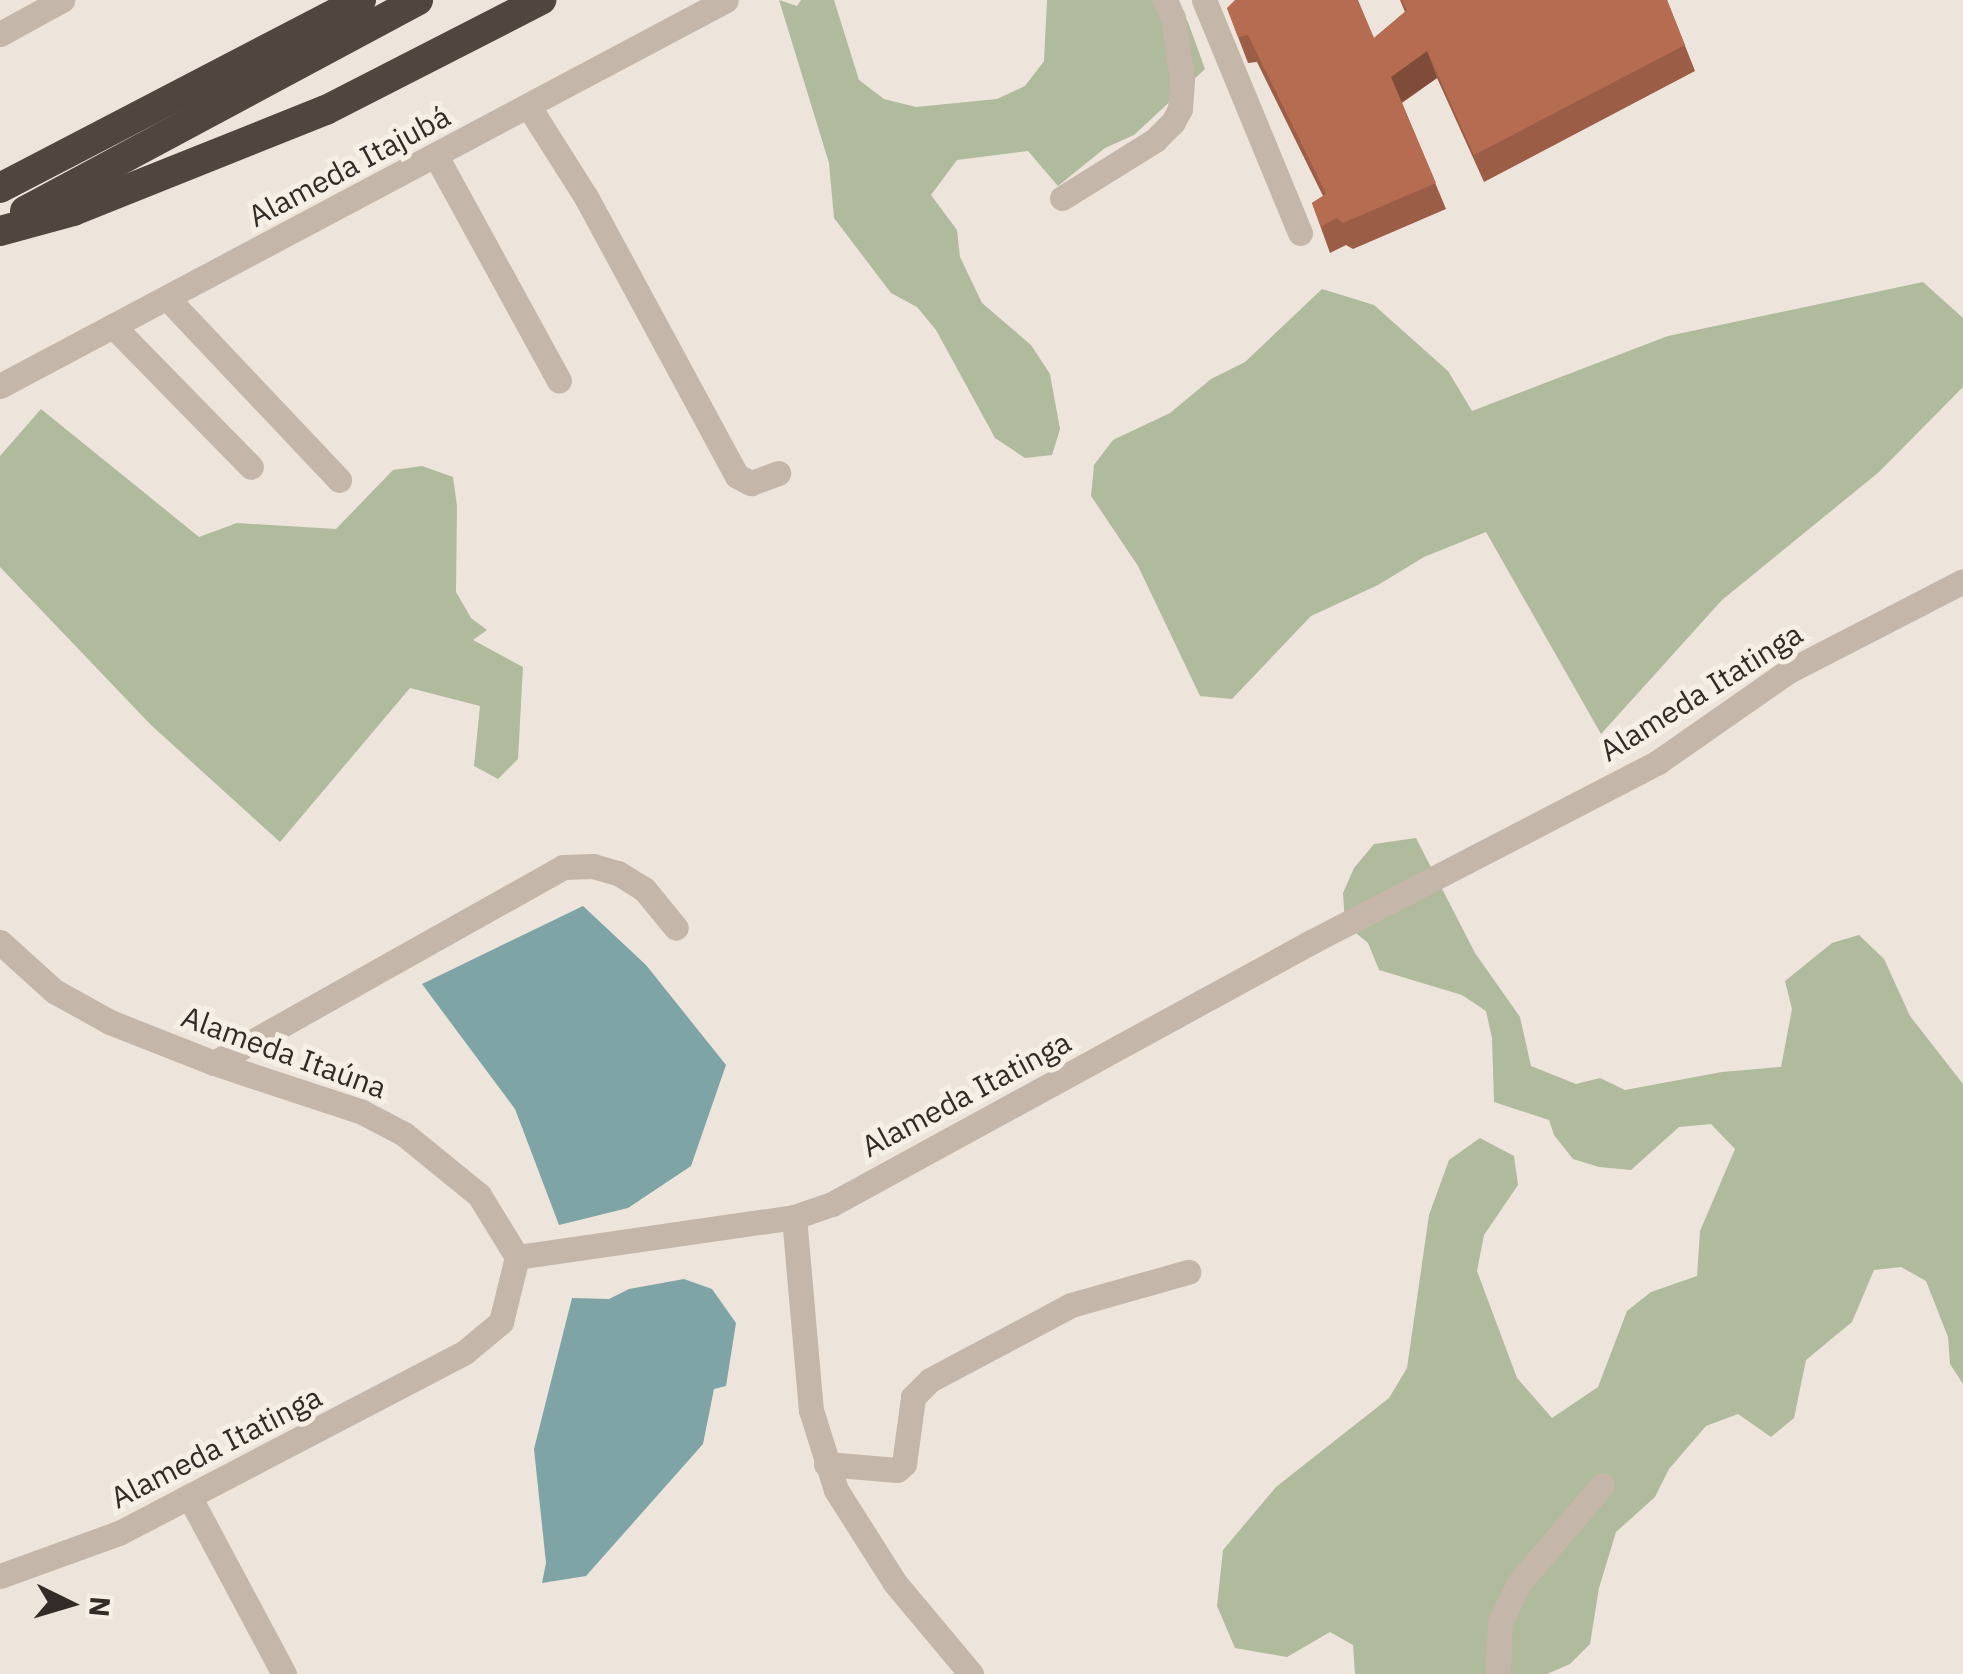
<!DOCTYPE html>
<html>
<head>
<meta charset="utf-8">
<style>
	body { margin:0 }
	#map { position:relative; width:1963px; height:1674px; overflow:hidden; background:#ede5db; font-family:"IBM Plex Sans",sans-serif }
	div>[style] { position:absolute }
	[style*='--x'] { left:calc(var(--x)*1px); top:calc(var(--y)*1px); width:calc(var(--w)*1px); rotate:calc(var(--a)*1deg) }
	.green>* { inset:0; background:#b0ba9d }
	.water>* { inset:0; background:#7ea4a6 }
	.minor>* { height:25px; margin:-12.5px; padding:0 12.5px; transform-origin:12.5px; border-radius:12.5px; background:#c4b6a8 }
	.highway>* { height:30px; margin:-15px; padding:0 15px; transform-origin:15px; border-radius:15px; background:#51463f }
	.wall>* { inset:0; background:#9c5d46 }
	.shaded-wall>* { inset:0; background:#7f4c39 }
	.building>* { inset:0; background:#b56c51 }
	span { translate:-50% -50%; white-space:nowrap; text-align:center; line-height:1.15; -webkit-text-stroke:10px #f6efe6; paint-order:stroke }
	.street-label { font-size:30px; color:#322b27 }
	.north { position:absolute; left:20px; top:1554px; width:100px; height:100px; -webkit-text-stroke:8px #f6efe6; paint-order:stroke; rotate:95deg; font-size:28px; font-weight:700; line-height:40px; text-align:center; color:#322b27 }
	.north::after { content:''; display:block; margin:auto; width:35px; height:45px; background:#322b27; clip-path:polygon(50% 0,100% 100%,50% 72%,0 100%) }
</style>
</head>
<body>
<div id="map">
	<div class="green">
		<i style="clip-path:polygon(779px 0,797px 6px,801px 0,834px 0,859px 80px,884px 99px,916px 107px,997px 99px,1025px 86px,1044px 61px,1047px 0,1174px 0,1188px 22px,1205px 69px,1134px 135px,1105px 148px,1058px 186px,1028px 151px,957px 160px,931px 195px,957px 230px,960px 257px,982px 303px,1031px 345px,1050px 374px,1060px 429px,1052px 455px,1025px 458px,995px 438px,936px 330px,917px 307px,891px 293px,834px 218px,829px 163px)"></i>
		<i style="clip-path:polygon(1923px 282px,1963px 318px,1963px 387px,1879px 472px,1722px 600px,1601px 734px,1486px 532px,1424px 557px,1378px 585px,1311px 616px,1232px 699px,1200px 696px,1138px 566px,1091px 496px,1094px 465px,1113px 440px,1170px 413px,1211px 379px,1245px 362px,1322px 289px,1374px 305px,1448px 371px,1472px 411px,1668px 336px)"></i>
		<i style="clip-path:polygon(41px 409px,199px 537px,237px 523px,336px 529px,393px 470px,422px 466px,453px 477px,457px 506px,456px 592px,471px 618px,487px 630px,473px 640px,523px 667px,518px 759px,498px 779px,474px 766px,480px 706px,410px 688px,280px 842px,151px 725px,0 567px,0 456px)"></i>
		<i style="clip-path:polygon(1416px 838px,1475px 953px,1520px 1017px,1531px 1066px,1576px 1084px,1600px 1078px,1625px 1090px,1722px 1072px,1781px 1067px,1792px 1009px,1785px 981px,1832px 943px,1859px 935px,1884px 959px,1910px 1016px,1963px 1084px,1963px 1384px,1950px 1364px,1948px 1337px,1926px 1281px,1901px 1267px,1874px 1270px,1852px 1322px,1806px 1360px,1794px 1418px,1771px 1437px,1738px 1414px,1706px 1426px,1669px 1469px,1655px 1497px,1616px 1532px,1599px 1588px,1590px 1644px,1570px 1664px,1547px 1674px,1355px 1674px,1353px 1645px,1330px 1632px,1287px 1657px,1235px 1648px,1217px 1606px,1223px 1550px,1276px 1487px,1389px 1398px,1407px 1368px,1429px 1215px,1449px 1160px,1480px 1138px,1514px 1156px,1518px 1185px,1484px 1235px,1477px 1271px,1517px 1378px,1552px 1418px,1598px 1387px,1627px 1311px,1651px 1292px,1697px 1276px,1700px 1231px,1735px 1149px,1711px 1124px,1679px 1127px,1631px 1170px,1599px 1167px,1573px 1159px,1554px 1135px,1549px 1120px,1494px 1102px,1492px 1038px,1486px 1011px,1462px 995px,1379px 970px,1368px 943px,1345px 924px,1343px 893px,1354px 868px,1374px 844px)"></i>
	</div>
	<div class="water">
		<i style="clip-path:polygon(583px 906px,646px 965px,726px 1065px,691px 1166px,628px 1208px,559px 1225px,515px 1109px,422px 984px)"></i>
		<i style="clip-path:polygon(684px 1279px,712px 1289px,736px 1323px,726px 1386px,714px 1389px,703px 1444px,586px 1576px,542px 1583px,546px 1563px,534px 1449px,572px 1298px,609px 1299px,629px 1289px)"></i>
	</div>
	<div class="minor">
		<i style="--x:1204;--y:0;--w:252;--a:67.6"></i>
		<i style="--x:0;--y:34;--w:71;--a:-28.7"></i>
		<i style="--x:529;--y:107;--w:107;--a:57.7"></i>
		<i style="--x:586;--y:197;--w:317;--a:61.6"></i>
		<i style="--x:737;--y:476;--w:16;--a:27"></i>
		<i style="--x:751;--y:483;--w:29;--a:-20"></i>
		<i style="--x:436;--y:156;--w:256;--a:61.3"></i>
		<i style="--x:1062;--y:198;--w:110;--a:-31.9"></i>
		<i style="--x:1155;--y:140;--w:25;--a:-45"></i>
		<i style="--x:1173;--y:122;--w:15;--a:-62"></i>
		<i style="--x:1180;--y:109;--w:31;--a:-86"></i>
		<i style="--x:1182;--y:78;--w:61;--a:-98.5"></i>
		<i style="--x:1173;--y:18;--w:20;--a:-114"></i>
		<i style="--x:168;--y:299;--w:249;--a:46.6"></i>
		<i style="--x:113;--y:326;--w:197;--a:45.6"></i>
		<i style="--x:0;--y:386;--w:822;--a:-28"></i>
		<i style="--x:0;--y:942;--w:73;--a:42.2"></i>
		<i style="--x:54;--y:991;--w:64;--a:29"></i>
		<i style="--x:110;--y:1022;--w:112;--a:21.5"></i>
		<i style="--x:214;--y:1063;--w:156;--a:18.3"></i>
		<i style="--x:362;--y:1112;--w:47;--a:27.6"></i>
		<i style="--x:404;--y:1134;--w:97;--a:39.1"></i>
		<i style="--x:479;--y:1195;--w:73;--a:58.5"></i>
		<i style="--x:214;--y:1063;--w:400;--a:-29.3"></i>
		<i style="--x:563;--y:867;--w:30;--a:-2"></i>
		<i style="--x:593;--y:866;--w:26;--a:16"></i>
		<i style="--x:618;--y:873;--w:31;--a:32"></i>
		<i style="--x:644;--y:889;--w:50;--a:50.6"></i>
		<i style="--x:794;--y:1217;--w:194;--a:85"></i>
		<i style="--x:811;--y:1410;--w:84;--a:72.6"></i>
		<i style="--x:836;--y:1490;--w:110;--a:57.6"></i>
		<i style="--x:895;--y:1583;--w:119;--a:50.1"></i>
		<i style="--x:826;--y:1464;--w:71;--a:4.8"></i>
		<i style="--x:897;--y:1470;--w:9;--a:-41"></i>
		<i style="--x:904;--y:1464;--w:68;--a:-82.3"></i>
		<i style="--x:913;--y:1397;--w:24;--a:-45"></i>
		<i style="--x:930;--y:1380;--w:160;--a:-28"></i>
		<i style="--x:1071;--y:1305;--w:122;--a:-15.8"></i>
		<i style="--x:189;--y:1496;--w:202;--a:61.9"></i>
		<i style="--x:0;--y:1576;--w:127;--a:-19.9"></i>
		<i style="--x:119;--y:1533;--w:390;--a:-27.6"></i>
		<i style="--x:465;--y:1352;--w:47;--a:-39.8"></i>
		<i style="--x:501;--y:1322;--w:67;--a:-76.2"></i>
		<i style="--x:517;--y:1257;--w:280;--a:-8.2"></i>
		<i style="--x:794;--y:1217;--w:40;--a:-18.9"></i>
		<i style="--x:832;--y:1204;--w:548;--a:-28.67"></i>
		<i style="--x:1313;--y:941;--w:389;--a:-27.4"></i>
		<i style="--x:1658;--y:762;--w:157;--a:-34.9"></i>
		<i style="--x:1787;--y:672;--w:198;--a:-27.3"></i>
		<i style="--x:1498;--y:1674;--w:52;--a:-87.8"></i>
		<i style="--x:1500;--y:1622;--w:43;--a:-64"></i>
		<i style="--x:1519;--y:1583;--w:128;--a:-49.7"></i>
	</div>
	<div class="highway">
		<i style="--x:0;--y:188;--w:407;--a:-27.5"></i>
		<i style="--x:25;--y:211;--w:446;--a:-28.2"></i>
		<i style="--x:0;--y:231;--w:76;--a:-15.3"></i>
		<i style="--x:73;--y:211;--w:272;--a:-21.8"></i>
		<i style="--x:326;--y:110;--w:242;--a:-27.1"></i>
	</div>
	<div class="wall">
		<i style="clip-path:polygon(1400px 0,1667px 0,1695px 71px,1484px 182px,1437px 78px,1402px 103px,1446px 209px,1353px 249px,1346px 245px,1330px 253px,1312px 203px,1323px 196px,1257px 62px,1248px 63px,1227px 8px,1374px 38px,1405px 12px)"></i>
	</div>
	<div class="shaded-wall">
		<i style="clip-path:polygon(1427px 51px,1437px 78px,1400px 103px,1391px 77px)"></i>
	</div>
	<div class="building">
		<i style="clip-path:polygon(1235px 0,1358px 0,1374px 38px,1407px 10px,1402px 0,1667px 0,1685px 45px,1474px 155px,1427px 51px,1391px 77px,1436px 183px,1343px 223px,1336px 218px,1321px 227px,1312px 203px,1326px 194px,1248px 35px,1238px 37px,1227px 8px)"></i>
	</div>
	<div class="street-label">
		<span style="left:349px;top:166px;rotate:-28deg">Alameda Itajubá</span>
		<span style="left:1701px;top:692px;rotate:-32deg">Alameda Itatinga</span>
		<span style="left:284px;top:1052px;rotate:20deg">Alameda Itaúna</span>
		<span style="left:966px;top:1094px;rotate:-28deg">Alameda Itatinga</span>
		<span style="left:216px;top:1447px;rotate:-27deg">Alameda Itatinga</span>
	</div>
	<div class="north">N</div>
</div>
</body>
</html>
